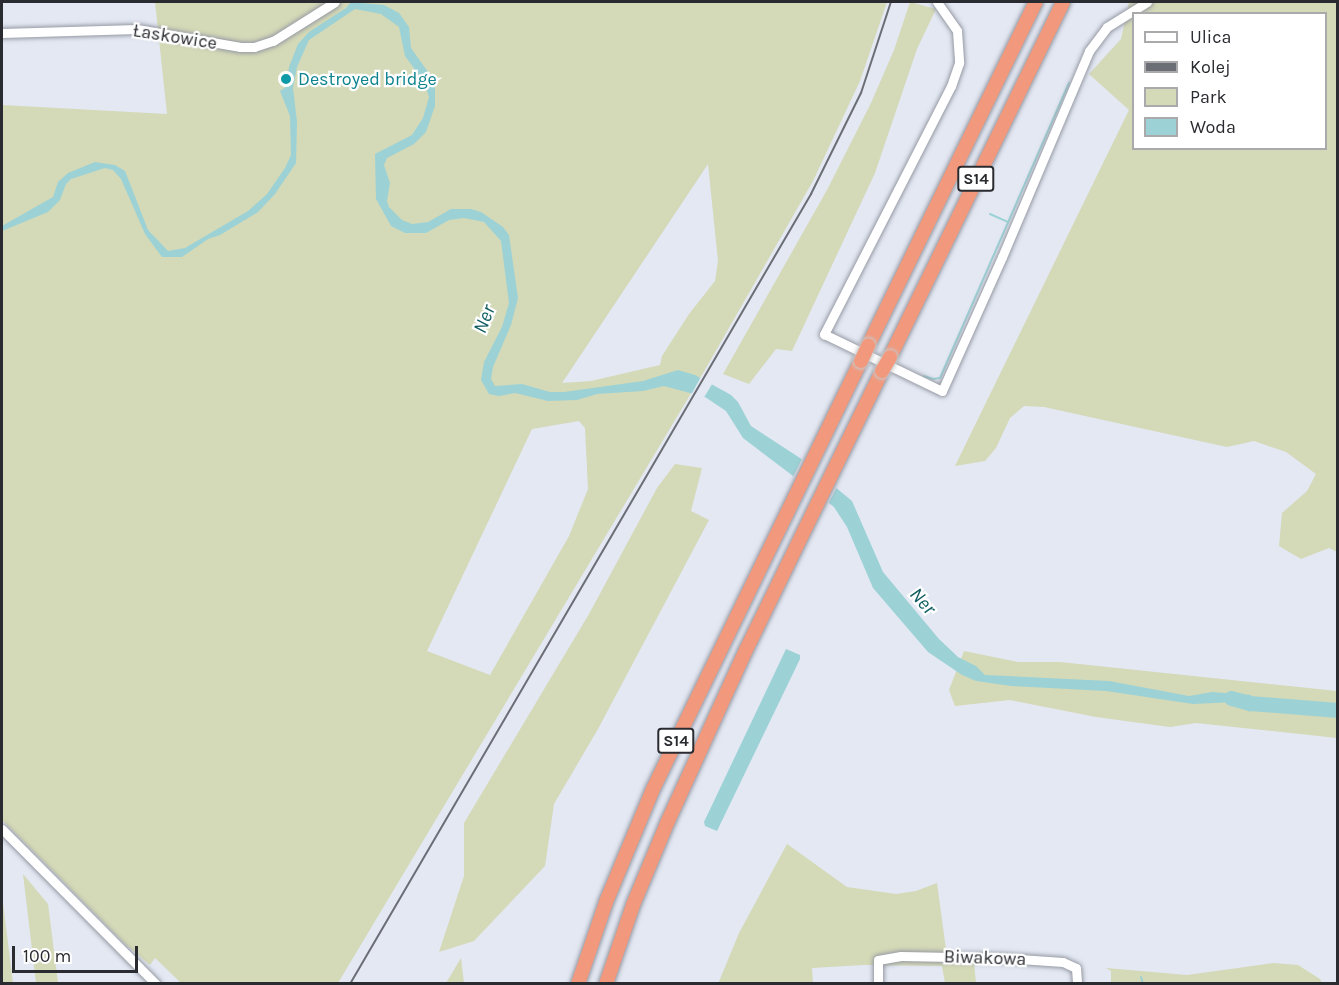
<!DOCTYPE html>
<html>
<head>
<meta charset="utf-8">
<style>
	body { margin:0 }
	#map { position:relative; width:1339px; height:985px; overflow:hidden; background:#e3e8f3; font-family:Karla,sans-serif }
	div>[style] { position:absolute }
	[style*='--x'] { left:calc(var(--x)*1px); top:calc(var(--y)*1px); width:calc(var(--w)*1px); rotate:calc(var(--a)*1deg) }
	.green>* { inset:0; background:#d4d9b7 }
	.water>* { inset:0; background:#9cd2d6 }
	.pier>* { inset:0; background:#e3e8f3 }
	.stream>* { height:2px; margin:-1px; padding:0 1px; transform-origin:1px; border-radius:1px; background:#9cd2d6 }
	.river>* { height:15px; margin:-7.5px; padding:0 7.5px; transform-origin:7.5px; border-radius:7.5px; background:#9cd2d6 }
	.roads { filter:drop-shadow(0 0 2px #969aa4) drop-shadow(0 0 2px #969aa4) }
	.minor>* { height:9px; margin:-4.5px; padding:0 4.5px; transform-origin:4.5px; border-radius:4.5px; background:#fff }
	.highway>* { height:14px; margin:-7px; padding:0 7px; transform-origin:7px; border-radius:7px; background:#f2987c }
	.rail>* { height:2px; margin:-1px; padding:0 1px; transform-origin:1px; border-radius:1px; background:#6b6e75 }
	.bridges { filter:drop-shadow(0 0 2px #c8c8c9) drop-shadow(0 0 2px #c8c8c9) }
	.highway-bridge>* { height:14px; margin:-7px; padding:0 7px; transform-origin:7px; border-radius:7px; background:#f2987c }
	.dots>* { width:16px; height:16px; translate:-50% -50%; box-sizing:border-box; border:3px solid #fff; border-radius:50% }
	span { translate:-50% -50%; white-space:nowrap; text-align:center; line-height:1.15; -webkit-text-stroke:4.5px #fff; paint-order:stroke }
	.shield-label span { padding:2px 4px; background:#fff; border:2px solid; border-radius:4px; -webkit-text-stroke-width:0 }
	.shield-label { font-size:16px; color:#2a2b30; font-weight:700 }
	.street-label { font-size:18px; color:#2a2b30 }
	.culture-label { font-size:18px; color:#0d838f }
	.left { translate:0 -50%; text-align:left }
	.water-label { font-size:20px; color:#115d61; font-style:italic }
	.frame { position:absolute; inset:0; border:3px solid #2a2b30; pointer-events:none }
	.legend { position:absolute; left:1132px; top:12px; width:195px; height:138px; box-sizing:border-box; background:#fff; border:2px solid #aaaaac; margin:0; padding:8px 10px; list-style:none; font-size:18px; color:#2a2b30 }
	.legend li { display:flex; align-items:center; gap:12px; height:30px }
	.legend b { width:30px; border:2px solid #aaaaac }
	.scale { position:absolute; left:12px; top:946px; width:126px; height:27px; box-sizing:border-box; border:3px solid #2a2b30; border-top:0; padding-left:8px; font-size:18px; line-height:21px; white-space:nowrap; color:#2a2b30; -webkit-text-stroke:4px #fff; paint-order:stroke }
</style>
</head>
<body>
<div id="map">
	<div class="green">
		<i style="clip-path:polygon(evenodd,155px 2px,887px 2px,860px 81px,813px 181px,702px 375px,338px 983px,181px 983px,155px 958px,150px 965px,126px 945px,2px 820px,2px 105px,167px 114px,155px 2px,708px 164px,718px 261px,715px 281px,689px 314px,662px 356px,660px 365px,591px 381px,562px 383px,708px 164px,155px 2px,579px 421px,585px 428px,588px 489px,569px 536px,490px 675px,427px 651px,532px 429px,579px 421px)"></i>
		<i style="clip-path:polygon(910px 2px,936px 9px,917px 49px,875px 173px,792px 351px,776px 349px,749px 384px,723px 374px,827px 190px,871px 103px,894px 50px)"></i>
		<i style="clip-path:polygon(evenodd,1129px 2px,1337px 2px,1337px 552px,1329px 548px,1301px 559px,1279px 546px,1282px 513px,1307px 491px,1316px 474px,1286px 452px,1254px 441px,1227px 447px,1044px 407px,1024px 406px,1010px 418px,996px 448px,985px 461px,955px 466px,1129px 110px,1089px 74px,1121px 39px,1129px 2px,1134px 14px,1326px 14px,1326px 148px,1134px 148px,1134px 14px)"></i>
		<i style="clip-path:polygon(675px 464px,702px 468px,691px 511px,709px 520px,598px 729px,554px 804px,545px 866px,474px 941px,439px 952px,464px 876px,464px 823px,589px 614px,657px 488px)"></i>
		<i style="clip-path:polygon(964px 651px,1018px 662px,1060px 662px,1337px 691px,1337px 738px,1196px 723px,1170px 727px,1096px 717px,1010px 700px,955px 706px,949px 690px)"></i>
		<i style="clip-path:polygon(787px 844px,847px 887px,896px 894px,916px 891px,937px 883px,947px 957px,974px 963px,976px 983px,945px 983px,942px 966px,864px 965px,812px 968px,813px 983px,718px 984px,739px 933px)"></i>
		<i style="clip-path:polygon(23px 874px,48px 904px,58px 983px,36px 983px)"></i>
		<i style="clip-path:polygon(2px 895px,13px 983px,2px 983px)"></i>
		<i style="clip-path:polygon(461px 958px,464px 983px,446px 983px)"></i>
		<i style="clip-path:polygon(1273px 963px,1298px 965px,1320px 979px,1322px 983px,1111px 983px,1111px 971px,1106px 968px,1187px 975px)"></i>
	</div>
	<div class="water">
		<i style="clip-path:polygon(351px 2px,384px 5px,399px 13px,409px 27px,411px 48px,428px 72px,435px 89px,435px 106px,426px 132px,414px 144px,387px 158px,384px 165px,390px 183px,387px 201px,389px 207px,402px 220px,412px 224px,428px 222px,451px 209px,471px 209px,481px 212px,503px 227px,509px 235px,518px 298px,511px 325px,493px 367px,491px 379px,495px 386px,522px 384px,550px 392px,564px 392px,643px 381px,678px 370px,695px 375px,731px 395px,738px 402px,751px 426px,800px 458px,852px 501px,883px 572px,939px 639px,958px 657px,976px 666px,985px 675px,1109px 681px,1189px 696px,1212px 692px,1251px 695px,1249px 712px,1236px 702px,1193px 704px,1106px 691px,1011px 686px,976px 681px,962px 675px,928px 652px,873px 588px,847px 527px,834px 507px,743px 438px,726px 411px,705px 397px,664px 386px,643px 391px,597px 394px,577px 400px,548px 401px,515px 393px,499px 396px,489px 394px,481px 380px,484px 362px,502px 327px,509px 303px,501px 241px,484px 222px,464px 218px,449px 220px,426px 233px,405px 233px,391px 226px,376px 199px,375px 154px,412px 135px,423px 118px,429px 97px,424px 82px,405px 56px,399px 27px,381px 14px,355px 9px,309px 40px,297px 67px,293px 88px,297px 122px,296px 163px,275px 194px,258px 212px,220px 235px,208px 239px,182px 257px,162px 257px,145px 234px,121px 179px,113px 170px,105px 168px,71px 179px,66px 184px,60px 200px,48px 212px,2px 231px,2px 226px,53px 197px,58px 182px,68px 173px,95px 162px,115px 165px,125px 171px,148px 230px,168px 251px,185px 248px,248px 211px,267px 194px,285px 168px,291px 155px,290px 116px,280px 91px,286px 87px,289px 67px,298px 44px,309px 32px,346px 8px)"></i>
		<i style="clip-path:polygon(786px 649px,800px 655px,800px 659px,717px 831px,705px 826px,704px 822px)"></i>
	</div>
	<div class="pier">
		<i style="clip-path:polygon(702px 375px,714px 381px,703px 399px,691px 395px)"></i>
		<i style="clip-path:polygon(803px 457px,838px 485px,827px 506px,793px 477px)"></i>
	</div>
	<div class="stream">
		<i style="--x:990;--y:214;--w:20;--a:24"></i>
		<i style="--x:924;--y:376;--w:9;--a:18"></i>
		<i style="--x:933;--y:379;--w:7;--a:-8"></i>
		<i style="--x:940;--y:378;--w:322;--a:-66.4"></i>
		<i style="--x:1141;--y:977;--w:7;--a:74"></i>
	</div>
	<div class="river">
		<i style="--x:1231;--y:698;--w:20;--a:15"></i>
		<i style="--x:1250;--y:703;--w:88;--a:4.5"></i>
	</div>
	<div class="roads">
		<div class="minor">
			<i style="--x:937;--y:2;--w:35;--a:55"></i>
			<i style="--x:957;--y:31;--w:32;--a:86"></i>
			<i style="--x:959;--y:63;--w:24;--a:109"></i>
			<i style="--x:951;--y:86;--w:279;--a:117.1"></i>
			<i style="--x:824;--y:334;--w:131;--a:25.8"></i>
			<i style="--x:942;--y:391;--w:147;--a:-65.9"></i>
			<i style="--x:1002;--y:257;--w:224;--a:-67.1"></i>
			<i style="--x:1089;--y:51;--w:30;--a:-53"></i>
			<i style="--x:1107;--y:27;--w:47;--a:-32"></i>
			<i style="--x:2;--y:33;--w:135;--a:-1.7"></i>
			<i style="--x:137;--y:29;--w:105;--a:9.9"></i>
			<i style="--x:240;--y:47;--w:14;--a:0"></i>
			<i style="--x:254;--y:47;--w:20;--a:-18"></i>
			<i style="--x:273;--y:41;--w:73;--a:-32.2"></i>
			<i style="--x:2;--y:829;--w:218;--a:45.2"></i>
			<i style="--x:878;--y:984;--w:24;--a:-90"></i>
			<i style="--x:878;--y:960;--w:23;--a:-10"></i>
			<i style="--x:901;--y:956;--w:104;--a:1.1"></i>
			<i style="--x:1005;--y:958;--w:58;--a:3.9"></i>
			<i style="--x:1063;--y:962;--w:14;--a:25"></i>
			<i style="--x:1076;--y:968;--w:16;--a:86"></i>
		</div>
		<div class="highway">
			<i style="--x:868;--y:346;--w:383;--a:-64"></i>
			<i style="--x:890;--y:357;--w:395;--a:-64"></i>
			<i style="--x:578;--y:984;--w:87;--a:-71.1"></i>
			<i style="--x:606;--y:902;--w:122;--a:-67.4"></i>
			<i style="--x:653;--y:789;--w:476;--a:-64.1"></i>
			<i style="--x:606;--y:984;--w:83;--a:-71.1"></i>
			<i style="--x:633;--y:905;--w:91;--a:-67.4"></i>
			<i style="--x:668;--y:821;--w:188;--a:-65.5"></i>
			<i style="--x:746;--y:650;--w:310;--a:-64"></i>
		</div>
	</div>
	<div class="rail">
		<i style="--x:350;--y:984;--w:915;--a:-59.73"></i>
		<i style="--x:811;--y:194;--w:113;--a:-63.7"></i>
		<i style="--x:861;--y:93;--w:96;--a:-71.8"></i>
	</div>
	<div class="bridges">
		<div class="highway-bridge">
			<i style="--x:861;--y:361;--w:17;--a:-65"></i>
			<i style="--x:882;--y:371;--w:16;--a:-60"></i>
		</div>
	</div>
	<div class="dots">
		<i style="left:286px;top:79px;background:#0f9aa8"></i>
	</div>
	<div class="shield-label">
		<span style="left:976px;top:179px">S14</span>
		<span style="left:676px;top:741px">S14</span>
	</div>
	<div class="street-label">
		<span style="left:175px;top:37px;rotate:9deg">Łaskowice</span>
		<span style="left:985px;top:958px;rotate:2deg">Biwakowa</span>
	</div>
	<div class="culture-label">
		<span class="left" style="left:298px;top:79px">Destroyed bridge</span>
	</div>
	<div class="water-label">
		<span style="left:484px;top:319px;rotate:-68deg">Ner</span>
		<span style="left:923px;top:601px;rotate:49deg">Ner</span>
	</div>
	<div class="frame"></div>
	<ul class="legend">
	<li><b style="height:8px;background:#fff"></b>Ulica</li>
	<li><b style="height:8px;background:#6b6e75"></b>Kolej</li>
	<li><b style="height:16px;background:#d4d9b7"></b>Park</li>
	<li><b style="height:16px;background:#9cd2d6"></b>Woda</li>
	</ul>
	<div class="scale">100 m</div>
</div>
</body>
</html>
